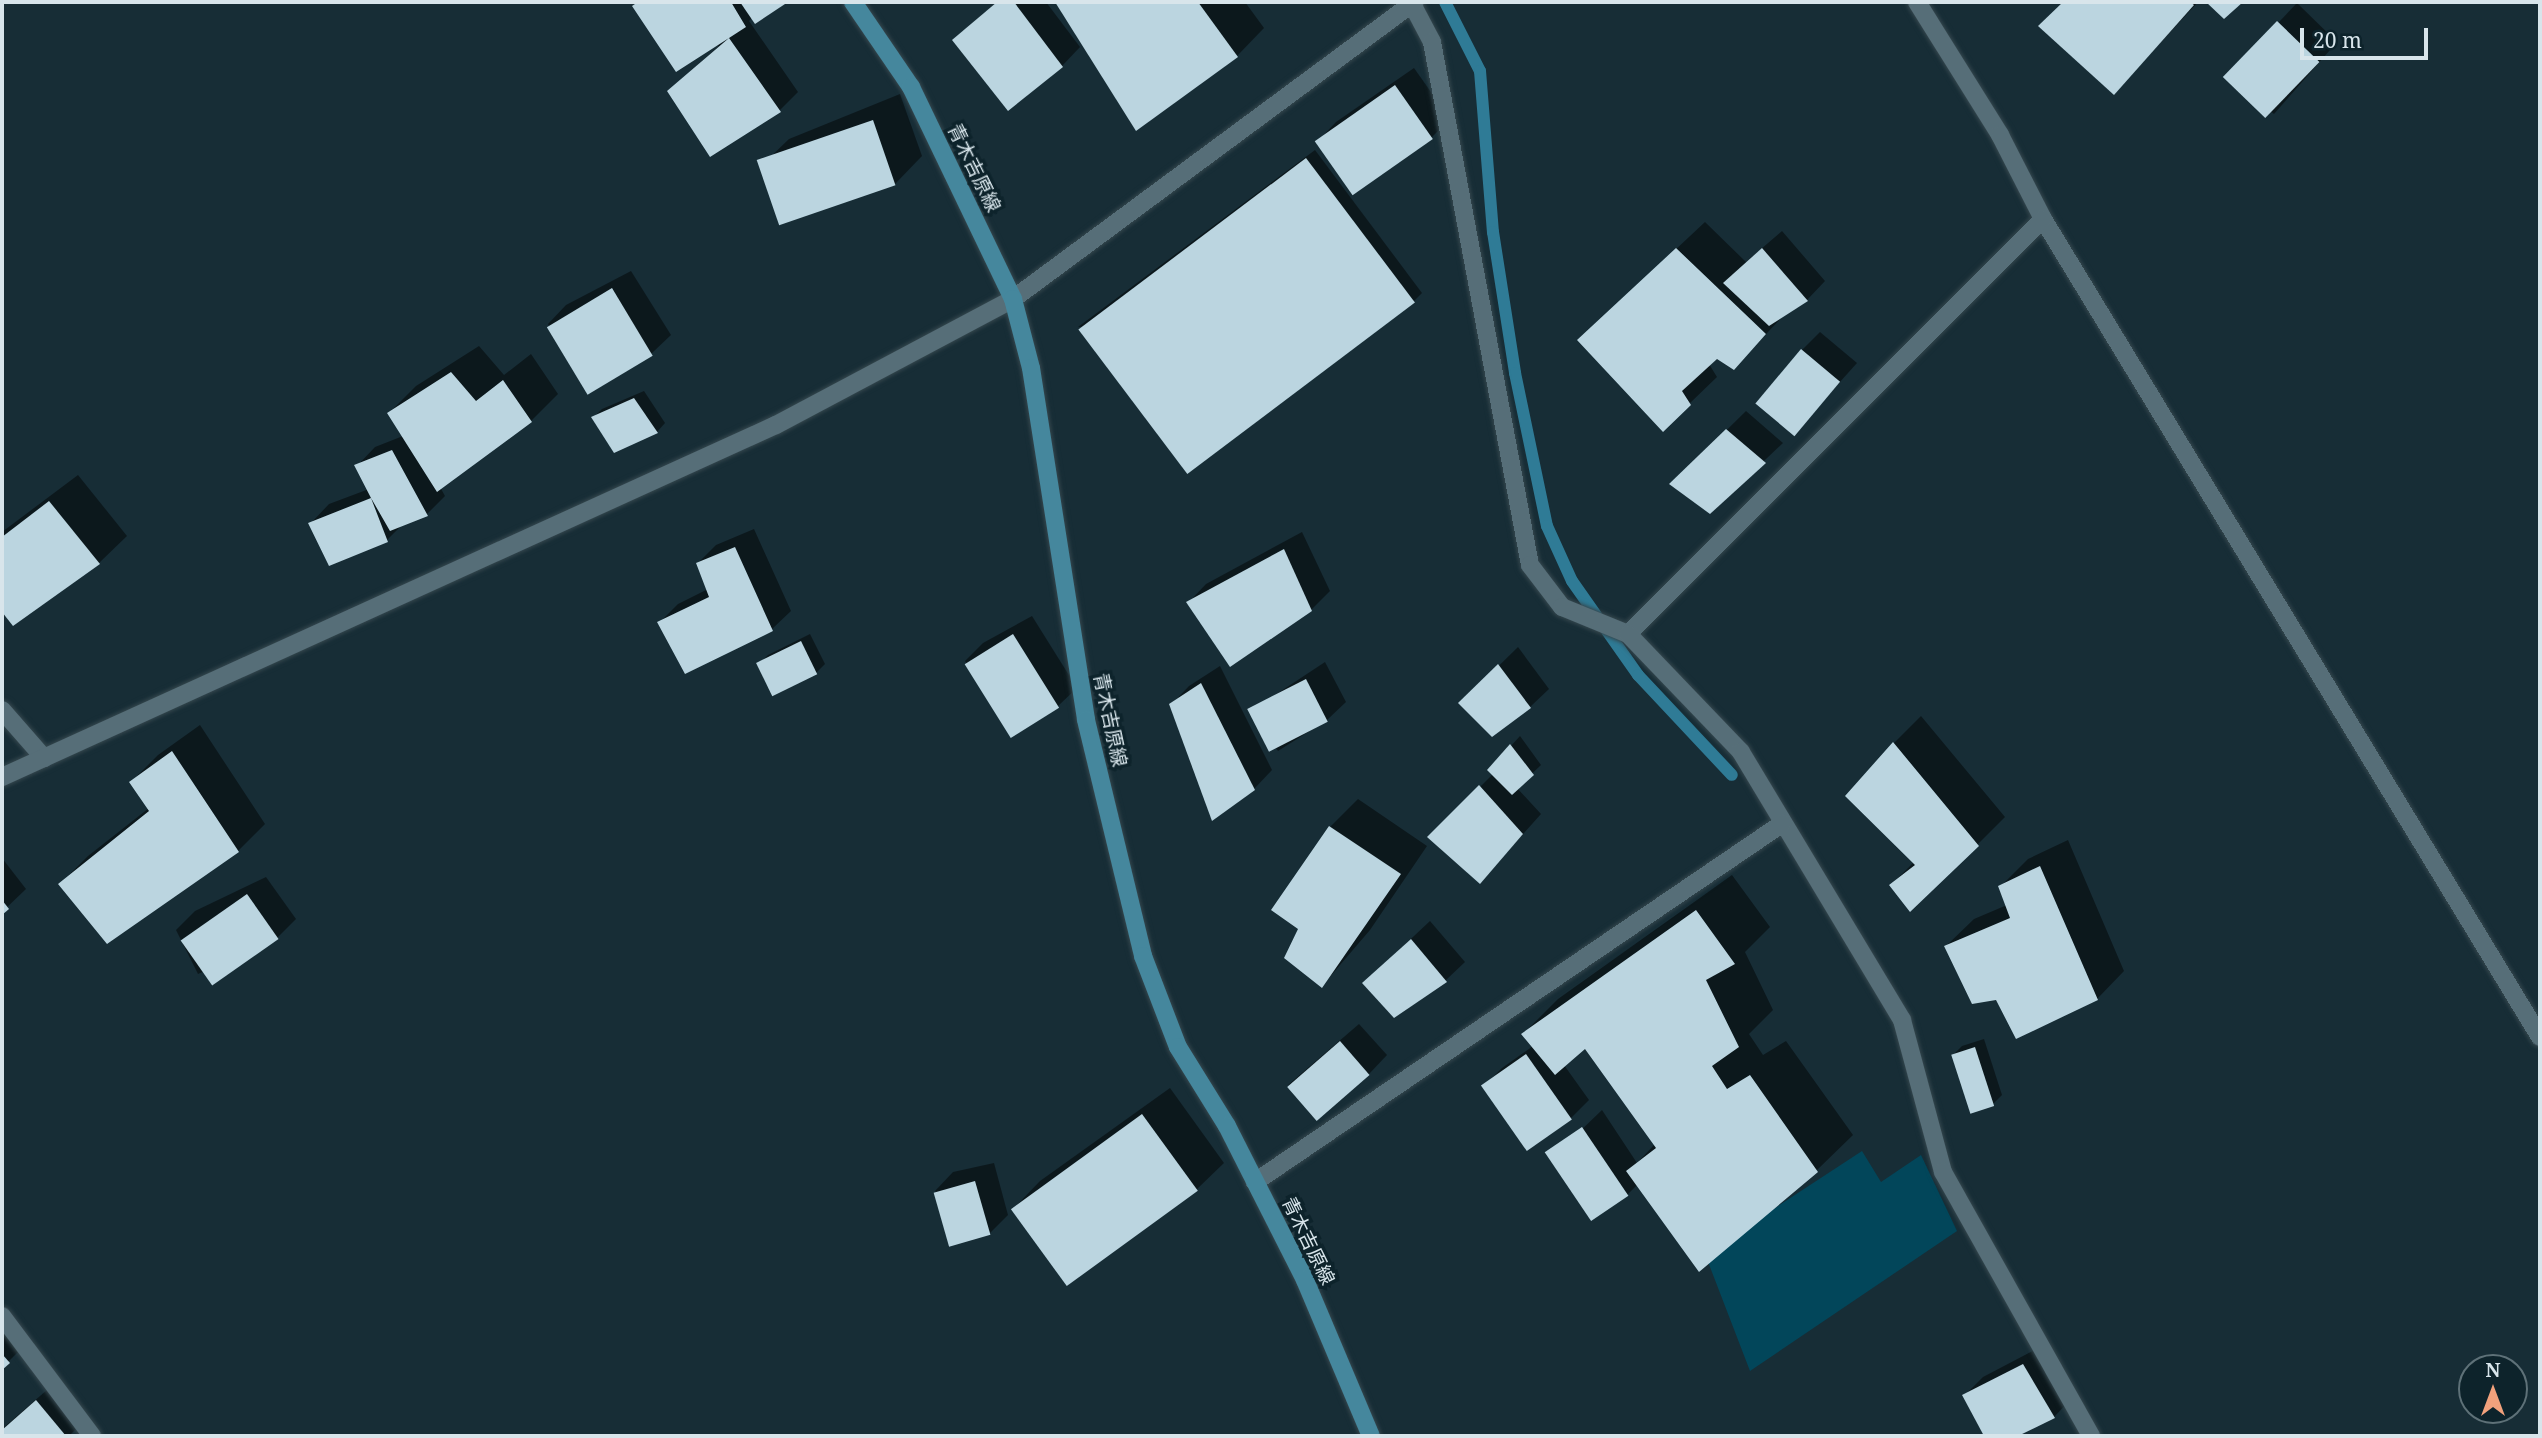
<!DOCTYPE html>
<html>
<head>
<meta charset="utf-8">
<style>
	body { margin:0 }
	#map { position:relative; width:2542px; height:1438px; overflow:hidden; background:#172d36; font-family:"Noto Serif","Noto Sans JP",serif }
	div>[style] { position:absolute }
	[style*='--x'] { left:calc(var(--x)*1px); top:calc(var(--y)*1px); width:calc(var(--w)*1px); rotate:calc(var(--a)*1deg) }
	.green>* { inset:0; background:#02465a }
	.shadow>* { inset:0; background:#0007 }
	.stream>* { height:12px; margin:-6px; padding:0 6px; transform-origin:6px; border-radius:6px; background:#2f7b96 }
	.building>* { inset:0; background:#bbd5e0; transform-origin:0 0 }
	.roads { filter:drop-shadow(0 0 2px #35474e) drop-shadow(0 0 2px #35474e) }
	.minor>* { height:18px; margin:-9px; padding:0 9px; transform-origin:9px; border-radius:9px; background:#566e78 }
	.tertiary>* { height:18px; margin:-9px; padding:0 9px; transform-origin:9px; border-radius:9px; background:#566e78 }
	.secondary>* { height:18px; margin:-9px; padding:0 9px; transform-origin:9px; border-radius:9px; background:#45879d }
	span { translate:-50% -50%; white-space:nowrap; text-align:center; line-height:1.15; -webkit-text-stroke:7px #0d232b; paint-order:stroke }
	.street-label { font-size:19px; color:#d8e5eb }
	.frame { position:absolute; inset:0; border:4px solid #d8e5eb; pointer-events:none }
	.north { position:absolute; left:2458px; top:1354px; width:70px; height:70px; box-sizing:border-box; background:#0d232b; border:2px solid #5e7178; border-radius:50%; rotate:0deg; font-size:19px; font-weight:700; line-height:28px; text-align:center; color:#d8e5eb }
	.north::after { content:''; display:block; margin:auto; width:24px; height:32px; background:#f1a17c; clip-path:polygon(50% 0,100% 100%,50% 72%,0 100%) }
	.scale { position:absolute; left:2300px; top:28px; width:128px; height:32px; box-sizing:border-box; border:4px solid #d8e5eb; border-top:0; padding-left:9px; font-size:21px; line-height:24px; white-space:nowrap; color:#d8e5eb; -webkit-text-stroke:5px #0d232b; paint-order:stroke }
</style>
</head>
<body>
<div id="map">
	<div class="green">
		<i style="clip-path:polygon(1862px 1151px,1881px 1182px,1921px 1155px,1957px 1231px,1750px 1371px,1705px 1254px)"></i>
	</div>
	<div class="shadow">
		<i style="clip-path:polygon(639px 2px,785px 2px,755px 22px,752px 18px,749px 21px,798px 92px,780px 110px,669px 91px,719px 46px,634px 7px)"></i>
		<i style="clip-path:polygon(997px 2px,1046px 2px,1080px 47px,1062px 66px,954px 40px)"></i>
		<i style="clip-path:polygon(1057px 2px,1245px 2px,1264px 28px,1237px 56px,1136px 129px)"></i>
		<i style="clip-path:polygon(2065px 2px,2198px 2px,2114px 93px,2040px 26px)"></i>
		<i style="clip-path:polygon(2297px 3px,2337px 42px,2274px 114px,2233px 82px,2279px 22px)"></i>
		<i style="clip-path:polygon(1414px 68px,1450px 119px,1432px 137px,1318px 141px,1336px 122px)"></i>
		<i style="clip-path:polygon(900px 94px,922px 156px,895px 184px,761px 166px,789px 139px)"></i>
		<i style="clip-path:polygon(1315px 150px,1422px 293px,1413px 302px,1078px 327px)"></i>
		<i style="clip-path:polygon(1705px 222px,1746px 262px,1782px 231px,1825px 281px,1807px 300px,1784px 315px,1734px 368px,1717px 357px,1709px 364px,1717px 377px,1689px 404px,1579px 340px)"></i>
		<i style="clip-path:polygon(631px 271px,671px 335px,652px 353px,585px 387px,548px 324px,566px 305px)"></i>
		<i style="clip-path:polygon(1820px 332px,1857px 363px,1812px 413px,1802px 350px)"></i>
		<i style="clip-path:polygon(479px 346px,504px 375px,531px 354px,558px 394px,531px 421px,440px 487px,445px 496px,427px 514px,404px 523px,387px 540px,311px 523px,329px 504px,369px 489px,357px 466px,375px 447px,403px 436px,389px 413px,416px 386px)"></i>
		<i style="clip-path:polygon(644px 391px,665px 423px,657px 432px,593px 418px,602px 409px)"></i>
		<i style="clip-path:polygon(1746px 411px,1783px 443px,1710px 512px,1672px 484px)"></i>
		<i style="clip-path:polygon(78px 475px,127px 536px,99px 563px,13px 624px,2px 609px,2px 532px)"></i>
		<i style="clip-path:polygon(754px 529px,791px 611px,772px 629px,686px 671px,659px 623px,678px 604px,708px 589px,698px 563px,716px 545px)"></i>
		<i style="clip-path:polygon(1302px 532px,1330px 591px,1311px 610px,1188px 603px,1206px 584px)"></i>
		<i style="clip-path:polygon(1032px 616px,1077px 688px,1058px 706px,1010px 734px,965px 661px,983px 643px)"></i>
		<i style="clip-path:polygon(810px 634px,825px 664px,816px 673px,759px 664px,768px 655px)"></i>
		<i style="clip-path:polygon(1518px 647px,1549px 689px,1530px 707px,1461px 703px)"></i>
		<i style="clip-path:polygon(1325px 662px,1346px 702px,1327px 720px,1278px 751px,1254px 716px,1272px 697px)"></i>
		<i style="clip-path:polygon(1220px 666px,1272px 770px,1254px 789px,1171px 705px,1189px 686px)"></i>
		<i style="clip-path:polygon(1921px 716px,2005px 817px,1977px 845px,1891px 885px,1914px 862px,1894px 743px)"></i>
		<i style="clip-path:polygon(200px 725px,265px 824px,238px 851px,60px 884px,88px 856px,149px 808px,131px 782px,158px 755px)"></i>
		<i style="clip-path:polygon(1520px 736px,1541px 765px,1517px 788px,1541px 814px,1480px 882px,1430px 837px,1493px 774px,1489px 770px)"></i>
		<i style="clip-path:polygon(1358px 799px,1427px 846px,1370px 930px,1322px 986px,1301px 928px,1273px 909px,1330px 827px)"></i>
		<i style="clip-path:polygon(2068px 840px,2124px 971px,2097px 999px,1997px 998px,1946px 946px,1974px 919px,2007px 905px,2000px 887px,2028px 859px)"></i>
		<i style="clip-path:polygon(2px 858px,26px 889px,2px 912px)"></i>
		<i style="clip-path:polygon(1732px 875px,1770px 927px,1745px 952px,1773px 1010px,1749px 1034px,1763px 1055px,1786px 1041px,1853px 1135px,1817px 1170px,1700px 1269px,1638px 1184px,1627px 1195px,1552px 1158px,1602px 1110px,1637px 1163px,1655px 1144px,1586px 1047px,1564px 1065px,1589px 1100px,1570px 1119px,1484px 1086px,1502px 1068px,1533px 1046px,1523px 1034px,1558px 999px)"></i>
		<i style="clip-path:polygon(266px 877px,296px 919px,277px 938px,198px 974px,176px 930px,195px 911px)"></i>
		<i style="clip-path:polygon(1430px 921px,1465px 962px,1446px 980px,1394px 1016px,1383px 965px)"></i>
		<i style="clip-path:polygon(1359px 1024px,1387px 1055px,1369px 1074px,1288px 1085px)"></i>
		<i style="clip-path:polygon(1984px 1039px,2002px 1095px,1993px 1104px,1953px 1055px,1962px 1046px)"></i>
		<i style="clip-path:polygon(1170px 1088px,1224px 1163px,1196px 1190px,1013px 1209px,1040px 1181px)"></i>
		<i style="clip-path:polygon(994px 1163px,1008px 1215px,989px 1234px,935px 1191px,953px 1172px)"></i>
		<i style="clip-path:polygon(2px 1316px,27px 1343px,2px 1368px)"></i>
		<i style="clip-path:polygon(2042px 1346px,2072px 1398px,2054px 1417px,2018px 1436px,1986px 1436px,1964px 1396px,1983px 1377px)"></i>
		<i style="clip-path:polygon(55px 1383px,86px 1419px,69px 1436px,2px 1436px,2px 1429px)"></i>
	</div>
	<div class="stream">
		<i style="--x:1445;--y:2;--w:77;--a:63.1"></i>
		<i style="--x:1480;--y:71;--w:162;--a:85.4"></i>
		<i style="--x:1493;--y:232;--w:143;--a:81.1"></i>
		<i style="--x:1515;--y:373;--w:156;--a:78.2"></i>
		<i style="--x:1547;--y:526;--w:60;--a:65.6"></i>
		<i style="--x:1572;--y:581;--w:115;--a:54.9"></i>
		<i style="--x:1638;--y:675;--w:137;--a:46.8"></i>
	</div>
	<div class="building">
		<i style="clip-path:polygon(638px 2px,731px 2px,746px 27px,729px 38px,781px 112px,710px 157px,667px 91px,729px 38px,676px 72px,632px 6px)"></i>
		<i style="clip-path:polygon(740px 2px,783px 2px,785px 4px,755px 24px)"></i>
		<i style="clip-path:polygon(997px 2px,1014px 2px,1063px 67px,1008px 111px,952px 40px)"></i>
		<i style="clip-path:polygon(1055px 2px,1198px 2px,1238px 57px,1136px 131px)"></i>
		<i style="clip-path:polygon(2063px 2px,2190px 2px,2194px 5px,2114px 95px,2038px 26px)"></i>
		<i style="clip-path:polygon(2206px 2px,2243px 2px,2224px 19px)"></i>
		<i style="left:2277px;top:21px;width:59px;height:78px;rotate:44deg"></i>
		<i style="left:1395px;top:85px;width:66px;height:98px;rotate:55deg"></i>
		<i style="left:873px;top:120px;width:69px;height:123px;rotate:71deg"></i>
		<i style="left:1306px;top:158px;width:181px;height:285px;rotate:53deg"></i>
		<i style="clip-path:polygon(1676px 248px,1766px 334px,1734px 370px,1717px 359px,1682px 391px,1691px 405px,1663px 432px,1577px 340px)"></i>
		<i style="clip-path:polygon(1762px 248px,1808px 301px,1769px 326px,1723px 283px)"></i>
		<i style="left:612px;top:288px;width:79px;height:76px;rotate:59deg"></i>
		<i style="left:1801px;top:349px;width:51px;height:71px;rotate:40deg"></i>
		<i style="clip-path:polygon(451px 372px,476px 401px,503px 380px,532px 422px,437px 492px,387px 413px)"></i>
		<i style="clip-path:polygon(634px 398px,658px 433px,614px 453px,591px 417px)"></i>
		<i style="clip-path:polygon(1726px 429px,1766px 463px,1710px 514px,1669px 484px)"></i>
		<i style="clip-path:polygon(392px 450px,428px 516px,390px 531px,371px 498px,388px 542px,329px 566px,308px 523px,371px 498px,354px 465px)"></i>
		<i style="clip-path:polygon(49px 501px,100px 564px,13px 626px,2px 612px,2px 537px)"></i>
		<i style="clip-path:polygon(735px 547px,773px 631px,685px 674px,657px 622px,709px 597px,696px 563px)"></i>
		<i style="clip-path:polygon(1284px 549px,1312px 611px,1230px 667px,1186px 602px)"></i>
		<i style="left:1013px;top:634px;width:87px;height:57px;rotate:58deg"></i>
		<i style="left:801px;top:641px;width:37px;height:50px;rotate:64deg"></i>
		<i style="clip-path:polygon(1498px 664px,1531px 708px,1492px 737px,1458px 703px)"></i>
		<i style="left:1306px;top:679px;width:48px;height:66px;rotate:63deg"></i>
		<i style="clip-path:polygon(1201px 683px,1255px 790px,1212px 821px,1169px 704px)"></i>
		<i style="clip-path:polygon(1893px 742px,1979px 846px,1910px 912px,1889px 885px,1915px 865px,1845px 796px)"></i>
		<i style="clip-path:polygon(1510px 744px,1534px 775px,1512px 795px,1487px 770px)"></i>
		<i style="clip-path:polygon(172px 751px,239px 852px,107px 944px,58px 884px,149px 811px,129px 782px)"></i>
		<i style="clip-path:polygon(1479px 785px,1523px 834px,1480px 884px,1427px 837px)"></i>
		<i style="clip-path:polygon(1329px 826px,1401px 874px,1322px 988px,1284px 958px,1298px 929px,1271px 910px)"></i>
		<i style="clip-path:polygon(2040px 866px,2098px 1000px,2016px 1039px,1996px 1000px,1972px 1004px,1944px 946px,2010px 918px,1998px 886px)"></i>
		<i style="left:247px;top:894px;width:55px;height:81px;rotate:55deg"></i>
		<i style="clip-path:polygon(2px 900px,9px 909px,2px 915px)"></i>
		<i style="clip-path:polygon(1696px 910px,1735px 964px,1706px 980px,1739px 1047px,1712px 1066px,1727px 1089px,1750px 1075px,1818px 1172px,1699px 1272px,1626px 1171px,1656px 1148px,1585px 1049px,1555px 1075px,1521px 1034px)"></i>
		<i style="clip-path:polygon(1411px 939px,1447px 982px,1394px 1018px,1362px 983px)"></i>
		<i style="left:1340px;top:1041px;width:45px;height:70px;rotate:49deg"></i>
		<i style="left:1975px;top:1047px;width:62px;height:25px;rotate:72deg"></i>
		<i style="left:1526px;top:1054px;width:80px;height:55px;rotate:55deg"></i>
		<i style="left:1142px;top:1114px;width:95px;height:162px;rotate:54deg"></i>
		<i style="left:1582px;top:1127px;width:83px;height:45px;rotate:56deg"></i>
		<i style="left:975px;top:1181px;width:56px;height:43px;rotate:74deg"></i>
		<i style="clip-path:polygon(2px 1354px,10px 1363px,2px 1370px)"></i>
		<i style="clip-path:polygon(2023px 1364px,2055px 1418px,2018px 1436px,1984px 1436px,1962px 1395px)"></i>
		<i style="clip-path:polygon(36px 1400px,66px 1436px,2px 1436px,2px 1430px)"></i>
	</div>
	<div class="roads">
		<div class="minor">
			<i style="--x:1917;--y:2;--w:157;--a:58"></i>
			<i style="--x:2000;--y:135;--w:94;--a:62.9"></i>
			<i style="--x:2043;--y:219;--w:957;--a:58.72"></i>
			<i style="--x:1412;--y:4;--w:43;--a:62.2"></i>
			<i style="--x:1432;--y:42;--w:532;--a:79.39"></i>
			<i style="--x:1530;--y:565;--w:53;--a:52.7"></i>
			<i style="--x:1562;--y:607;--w:71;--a:22.2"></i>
			<i style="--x:2043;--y:219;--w:587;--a:135"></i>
			<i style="--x:1628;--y:634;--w:163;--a:46.2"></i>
			<i style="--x:1741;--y:752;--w:313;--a:59"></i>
			<i style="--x:1902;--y:1020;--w:157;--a:74.9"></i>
			<i style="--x:1943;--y:1172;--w:303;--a:60.7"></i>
			<i style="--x:2;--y:710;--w:64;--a:48.8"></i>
			<i style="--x:1255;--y:1182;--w:638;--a:-34.21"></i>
			<i style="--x:2;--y:1316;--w:150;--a:53.1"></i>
		</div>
		<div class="tertiary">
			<i style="--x:2;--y:777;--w:850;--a:-24.46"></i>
			<i style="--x:776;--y:425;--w:268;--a:-28"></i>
			<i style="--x:1013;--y:299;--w:500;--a:-36.5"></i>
		</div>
		<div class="secondary">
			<i style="--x:853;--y:2;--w:103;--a:55.7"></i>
			<i style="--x:911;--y:87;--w:235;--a:64.3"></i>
			<i style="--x:1013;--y:299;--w:71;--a:75.4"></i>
			<i style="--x:1031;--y:368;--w:356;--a:81.1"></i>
			<i style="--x:1086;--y:720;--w:243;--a:76.4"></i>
			<i style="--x:1143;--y:956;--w:97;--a:69"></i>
			<i style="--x:1178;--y:1047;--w:93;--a:58.2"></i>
			<i style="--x:1227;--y:1126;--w:173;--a:63.1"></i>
			<i style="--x:1305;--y:1280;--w:169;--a:67.1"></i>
		</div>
	</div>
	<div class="street-label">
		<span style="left:974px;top:168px;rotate:64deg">青木吉原線</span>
		<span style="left:1110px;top:720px;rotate:78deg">青木吉原線</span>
		<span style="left:1308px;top:1241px;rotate:64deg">青木吉原線</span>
	</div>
	<div class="frame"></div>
	<div class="north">N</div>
	<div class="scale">20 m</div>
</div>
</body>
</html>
